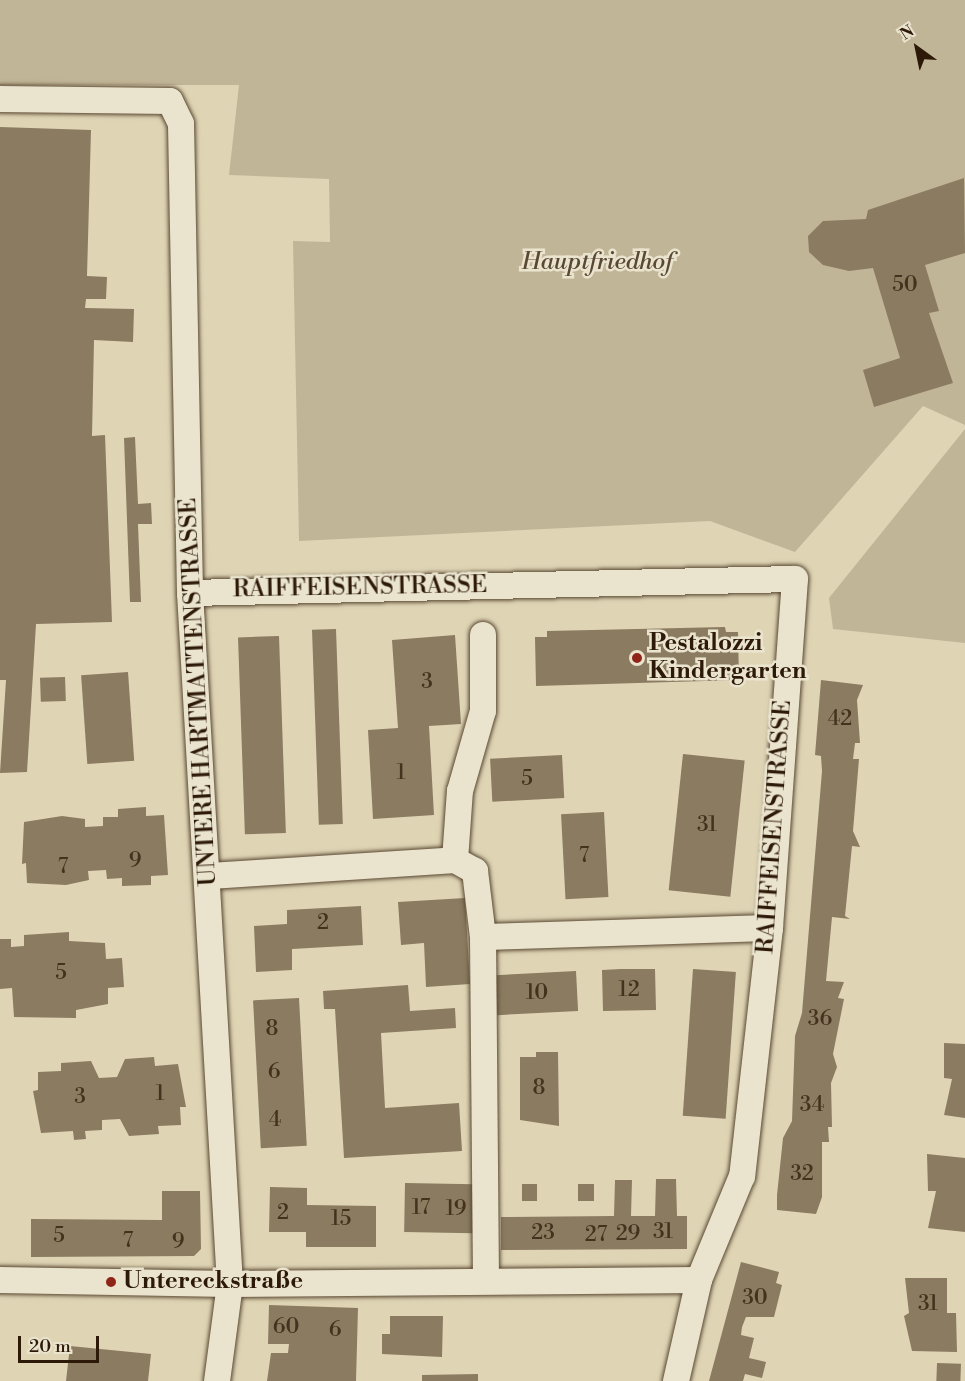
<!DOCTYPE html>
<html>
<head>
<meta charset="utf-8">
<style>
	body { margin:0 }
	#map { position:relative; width:965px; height:1381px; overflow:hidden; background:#dfd5b5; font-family:"Libre Bodoni",serif }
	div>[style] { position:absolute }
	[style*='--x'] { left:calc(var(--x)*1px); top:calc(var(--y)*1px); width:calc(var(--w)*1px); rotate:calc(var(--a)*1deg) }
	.green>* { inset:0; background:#c1b597 }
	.building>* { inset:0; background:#8a7b61; transform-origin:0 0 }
	.roads { filter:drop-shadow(0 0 2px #5a4832) drop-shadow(0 0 2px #5a4832) }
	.minor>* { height:26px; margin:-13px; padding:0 13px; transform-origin:13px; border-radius:13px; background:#eae4cf }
	.dots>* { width:16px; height:16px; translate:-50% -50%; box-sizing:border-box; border:3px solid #eae4cf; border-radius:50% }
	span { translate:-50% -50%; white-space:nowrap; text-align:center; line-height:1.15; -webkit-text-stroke:5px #eae4cf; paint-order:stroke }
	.number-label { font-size:21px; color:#44321e }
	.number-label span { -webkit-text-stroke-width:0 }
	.park-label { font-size:24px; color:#594832; font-style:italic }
	.street-label { font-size:24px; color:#2d1907 }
	.poi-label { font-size:24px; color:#2d1907; font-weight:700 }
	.left { translate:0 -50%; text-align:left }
	.north { position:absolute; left:887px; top:18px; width:60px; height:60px; -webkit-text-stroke:4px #eae4cf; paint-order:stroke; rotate:327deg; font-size:16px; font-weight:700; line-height:24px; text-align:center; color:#2d1907 }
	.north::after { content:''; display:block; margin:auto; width:21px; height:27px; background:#2d1907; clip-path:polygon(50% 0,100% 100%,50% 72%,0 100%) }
	.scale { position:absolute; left:18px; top:1336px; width:81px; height:27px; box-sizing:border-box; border:3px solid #2d1907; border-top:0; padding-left:8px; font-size:18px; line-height:21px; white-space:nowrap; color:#2d1907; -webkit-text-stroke:4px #eae4cf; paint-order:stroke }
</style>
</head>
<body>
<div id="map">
	<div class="green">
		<i style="clip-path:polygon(0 0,965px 0,965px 425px,923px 406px,795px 552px,710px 521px,299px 541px,293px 241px,330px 242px,329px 179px,229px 175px,239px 85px,0 85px)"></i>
		<i style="clip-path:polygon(965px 429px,965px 643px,833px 629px,829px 598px)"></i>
	</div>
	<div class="building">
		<i style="clip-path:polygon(0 127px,91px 130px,87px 276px,107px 277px,106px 299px,86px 299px,85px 308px,134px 309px,133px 342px,94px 340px,92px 436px,105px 435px,112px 622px,36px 624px,27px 772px,0 773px,6px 680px,0 680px)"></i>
		<i style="clip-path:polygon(964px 178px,965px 253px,925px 265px,939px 311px,929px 313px,953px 383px,874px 407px,863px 370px,900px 358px,873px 268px,849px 271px,823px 265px,809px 252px,808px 236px,823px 221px,866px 219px,868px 210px)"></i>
		<i style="clip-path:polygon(135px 437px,138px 504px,151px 503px,152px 524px,138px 524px,141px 602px,130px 602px,124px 438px)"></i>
		<i style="clip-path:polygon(725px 627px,726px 632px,738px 632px,739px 680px,536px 686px,535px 637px,547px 637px,547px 631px)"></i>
		<i style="left:336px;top:629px;width:195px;height:24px;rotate:88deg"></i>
		<i style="clip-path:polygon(455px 635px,461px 724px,429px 726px,434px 815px,373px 819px,368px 730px,398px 728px,392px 640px)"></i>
		<i style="left:279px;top:636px;width:197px;height:41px;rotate:88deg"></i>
		<i style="left:128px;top:672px;width:89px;height:47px;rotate:86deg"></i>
		<i style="left:65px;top:677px;width:24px;height:25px;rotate:88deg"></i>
		<i style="clip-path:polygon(821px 680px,863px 685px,857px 700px,860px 743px,855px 743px,853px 759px,859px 759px,853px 831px,860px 847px,852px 846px,845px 916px,850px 919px,832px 917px,826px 981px,844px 982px,838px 998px,844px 999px,833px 1054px,837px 1067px,831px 1083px,832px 1127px,828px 1127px,829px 1142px,822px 1142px,822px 1197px,816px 1214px,777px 1210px,777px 1195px,783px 1138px,792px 1121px,795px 1036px,802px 1013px,822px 771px,821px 756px,815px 755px)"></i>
		<i style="left:683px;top:754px;width:62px;height:137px;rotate:6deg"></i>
		<i style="left:562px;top:755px;width:43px;height:72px;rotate:87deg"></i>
		<i style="clip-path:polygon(146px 807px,146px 816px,164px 815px,168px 875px,151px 876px,151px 885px,122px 886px,122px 878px,107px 879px,106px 870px,88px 871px,89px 880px,66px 885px,27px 883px,26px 863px,22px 864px,24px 822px,62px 816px,85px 819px,85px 827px,103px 826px,103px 817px,118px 817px,118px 809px)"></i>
		<i style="left:604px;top:812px;width:85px;height:43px;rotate:87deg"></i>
		<i style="clip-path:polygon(465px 898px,470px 984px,426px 987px,424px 943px,401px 945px,398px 902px)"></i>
		<i style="clip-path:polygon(361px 906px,363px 945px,292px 949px,292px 970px,256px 972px,254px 926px,287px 924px,287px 910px)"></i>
		<i style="clip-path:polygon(69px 932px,69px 941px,105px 943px,106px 959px,122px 958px,124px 987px,108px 988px,108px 1004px,76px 1010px,76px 1018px,14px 1017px,12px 988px,0 989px,0 939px,11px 939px,11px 947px,24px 946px,24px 935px)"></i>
		<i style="clip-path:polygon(621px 969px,655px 969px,656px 1010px,603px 1011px,602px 970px)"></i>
		<i style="left:693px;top:969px;width:43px;height:147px;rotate:4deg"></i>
		<i style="left:576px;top:971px;width:40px;height:81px;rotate:87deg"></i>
		<i style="clip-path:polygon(408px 985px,410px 1011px,455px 1008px,456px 1028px,381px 1033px,385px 1108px,459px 1103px,462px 1151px,344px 1158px,335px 1009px,324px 1009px,323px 991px)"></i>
		<i style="left:299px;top:998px;width:148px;height:46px;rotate:87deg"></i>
		<i style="clip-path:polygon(944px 1043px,965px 1044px,965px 1118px,944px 1115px,952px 1079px,944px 1078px)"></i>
		<i style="clip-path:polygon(536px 1052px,558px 1052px,559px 1126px,520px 1120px,520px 1057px,536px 1057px)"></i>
		<i style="clip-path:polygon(154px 1057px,155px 1066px,178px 1064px,186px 1107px,180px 1107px,181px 1125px,158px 1126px,159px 1134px,129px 1136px,120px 1119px,102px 1120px,102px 1130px,85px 1131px,86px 1139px,74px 1140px,73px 1131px,41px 1133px,33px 1091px,38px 1090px,38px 1072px,61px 1071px,61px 1063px,91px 1061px,99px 1078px,117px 1077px,125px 1059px)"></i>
		<i style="clip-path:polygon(927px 1154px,965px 1158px,965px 1232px,928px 1228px,936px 1191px,928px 1191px)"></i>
		<i style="clip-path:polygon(656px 1179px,676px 1179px,677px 1216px,687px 1216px,687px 1249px,501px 1250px,501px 1217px,614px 1216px,615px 1180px,632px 1180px,631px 1216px,655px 1216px)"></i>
		<i style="left:405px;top:1183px;width:69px;height:49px;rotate:1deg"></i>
		<i style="left:522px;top:1184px;width:15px;height:17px"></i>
		<i style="left:578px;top:1184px;width:16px;height:17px"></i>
		<i style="clip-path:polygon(270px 1187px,307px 1188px,307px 1205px,376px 1206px,376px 1247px,306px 1247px,306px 1232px,269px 1232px)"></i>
		<i style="clip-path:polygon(162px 1191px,200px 1191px,201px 1249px,194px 1256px,31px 1257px,31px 1219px,162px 1220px)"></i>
		<i style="clip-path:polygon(741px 1262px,779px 1272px,776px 1283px,782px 1285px,774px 1317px,746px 1317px,742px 1327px,741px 1335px,754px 1338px,749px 1358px,766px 1362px,762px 1378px,745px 1374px,743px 1381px,709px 1381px)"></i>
		<i style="clip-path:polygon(905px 1278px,947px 1278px,947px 1313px,956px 1313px,957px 1352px,912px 1351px,904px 1316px,909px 1313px)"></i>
		<i style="clip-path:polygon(269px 1305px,358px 1308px,356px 1381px,267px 1381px,271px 1353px,288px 1353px,289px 1344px,268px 1344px)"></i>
		<i style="clip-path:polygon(390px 1316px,443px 1316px,442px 1357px,382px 1354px,382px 1334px,390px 1334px)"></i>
		<i style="clip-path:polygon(70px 1346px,151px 1354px,148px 1381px,66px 1381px)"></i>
		<i style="left:937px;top:1363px;width:24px;height:18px;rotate:2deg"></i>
		<i style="clip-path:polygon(478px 1374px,478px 1381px,422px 1381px,422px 1375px)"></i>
	</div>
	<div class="roads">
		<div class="minor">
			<i style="--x:0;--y:99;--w:170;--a:0.7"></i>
			<i style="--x:170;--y:101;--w:25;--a:64"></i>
			<i style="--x:181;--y:124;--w:469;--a:88.9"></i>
			<i style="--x:190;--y:593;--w:692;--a:86.69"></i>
			<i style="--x:230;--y:1284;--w:98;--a:97.6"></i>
			<i style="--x:190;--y:593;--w:605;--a:-1.33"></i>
			<i style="--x:795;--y:579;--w:350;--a:94.1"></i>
			<i style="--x:770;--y:928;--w:250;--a:96.4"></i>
			<i style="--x:742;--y:1176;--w:113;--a:112.5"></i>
			<i style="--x:699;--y:1280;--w:104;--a:102.8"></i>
			<i style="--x:455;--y:860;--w:69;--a:-85.9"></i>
			<i style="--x:460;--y:791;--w:83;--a:-74"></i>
			<i style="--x:483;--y:711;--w:76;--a:-90"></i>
			<i style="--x:210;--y:876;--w:246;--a:-3.7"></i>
			<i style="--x:455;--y:860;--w:23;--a:29"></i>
			<i style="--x:475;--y:871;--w:66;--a:83.1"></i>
			<i style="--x:483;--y:937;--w:287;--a:-1.8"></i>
			<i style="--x:483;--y:937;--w:342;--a:89.5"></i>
			<i style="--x:0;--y:1280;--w:230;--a:1"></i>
			<i style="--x:230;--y:1284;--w:469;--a:-0.5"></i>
		</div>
	</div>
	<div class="dots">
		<i style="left:637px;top:658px;background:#8f2418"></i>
		<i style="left:111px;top:1282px;background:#8f2418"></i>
	</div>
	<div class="number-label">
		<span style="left:905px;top:285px">50</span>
		<span style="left:427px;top:682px">3</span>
		<span style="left:840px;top:719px">42</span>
		<span style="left:401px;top:773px">1</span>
		<span style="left:527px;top:779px">5</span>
		<span style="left:707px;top:825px">31</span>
		<span style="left:584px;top:856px">7</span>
		<span style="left:135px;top:861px">9</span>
		<span style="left:63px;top:867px">7</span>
		<span style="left:323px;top:923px">2</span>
		<span style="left:61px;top:973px">5</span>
		<span style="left:629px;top:990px">12</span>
		<span style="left:537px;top:993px">10</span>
		<span style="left:820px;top:1019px">36</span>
		<span style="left:272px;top:1029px">8</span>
		<span style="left:274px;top:1072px">6</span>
		<span style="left:539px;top:1088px">8</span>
		<span style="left:160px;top:1094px">1</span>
		<span style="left:80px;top:1097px">3</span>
		<span style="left:812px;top:1105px">34</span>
		<span style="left:275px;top:1120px">4</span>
		<span style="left:802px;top:1174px">32</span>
		<span style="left:421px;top:1208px">17</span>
		<span style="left:456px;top:1209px">19</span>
		<span style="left:283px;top:1213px">2</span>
		<span style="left:341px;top:1219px">15</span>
		<span style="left:663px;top:1232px">31</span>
		<span style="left:543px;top:1233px">23</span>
		<span style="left:628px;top:1234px">29</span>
		<span style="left:596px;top:1235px">27</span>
		<span style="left:59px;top:1236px">5</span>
		<span style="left:128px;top:1241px">7</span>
		<span style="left:178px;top:1242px">9</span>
		<span style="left:755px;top:1298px">30</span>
		<span style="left:928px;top:1304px">31</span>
		<span style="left:286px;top:1327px">60</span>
		<span style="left:335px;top:1330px">6</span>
	</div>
	<div class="park-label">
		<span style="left:597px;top:263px">Hauptfriedhof</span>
	</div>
	<div class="street-label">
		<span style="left:360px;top:588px;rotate:-1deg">RAIFFEISENSTRASSE</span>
		<span style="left:199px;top:692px;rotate:-93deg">UNTERE HARTMATTENSTRASSE</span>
		<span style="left:775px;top:827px;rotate:-86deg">RAIFFEISENSTRASSE</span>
	</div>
	<div class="poi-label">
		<span class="left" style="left:649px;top:658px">Pestalozzi<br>Kindergarten</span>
		<span class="left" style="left:123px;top:1282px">Untereckstraße</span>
	</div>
	<div class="north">N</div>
	<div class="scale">20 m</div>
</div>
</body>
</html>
